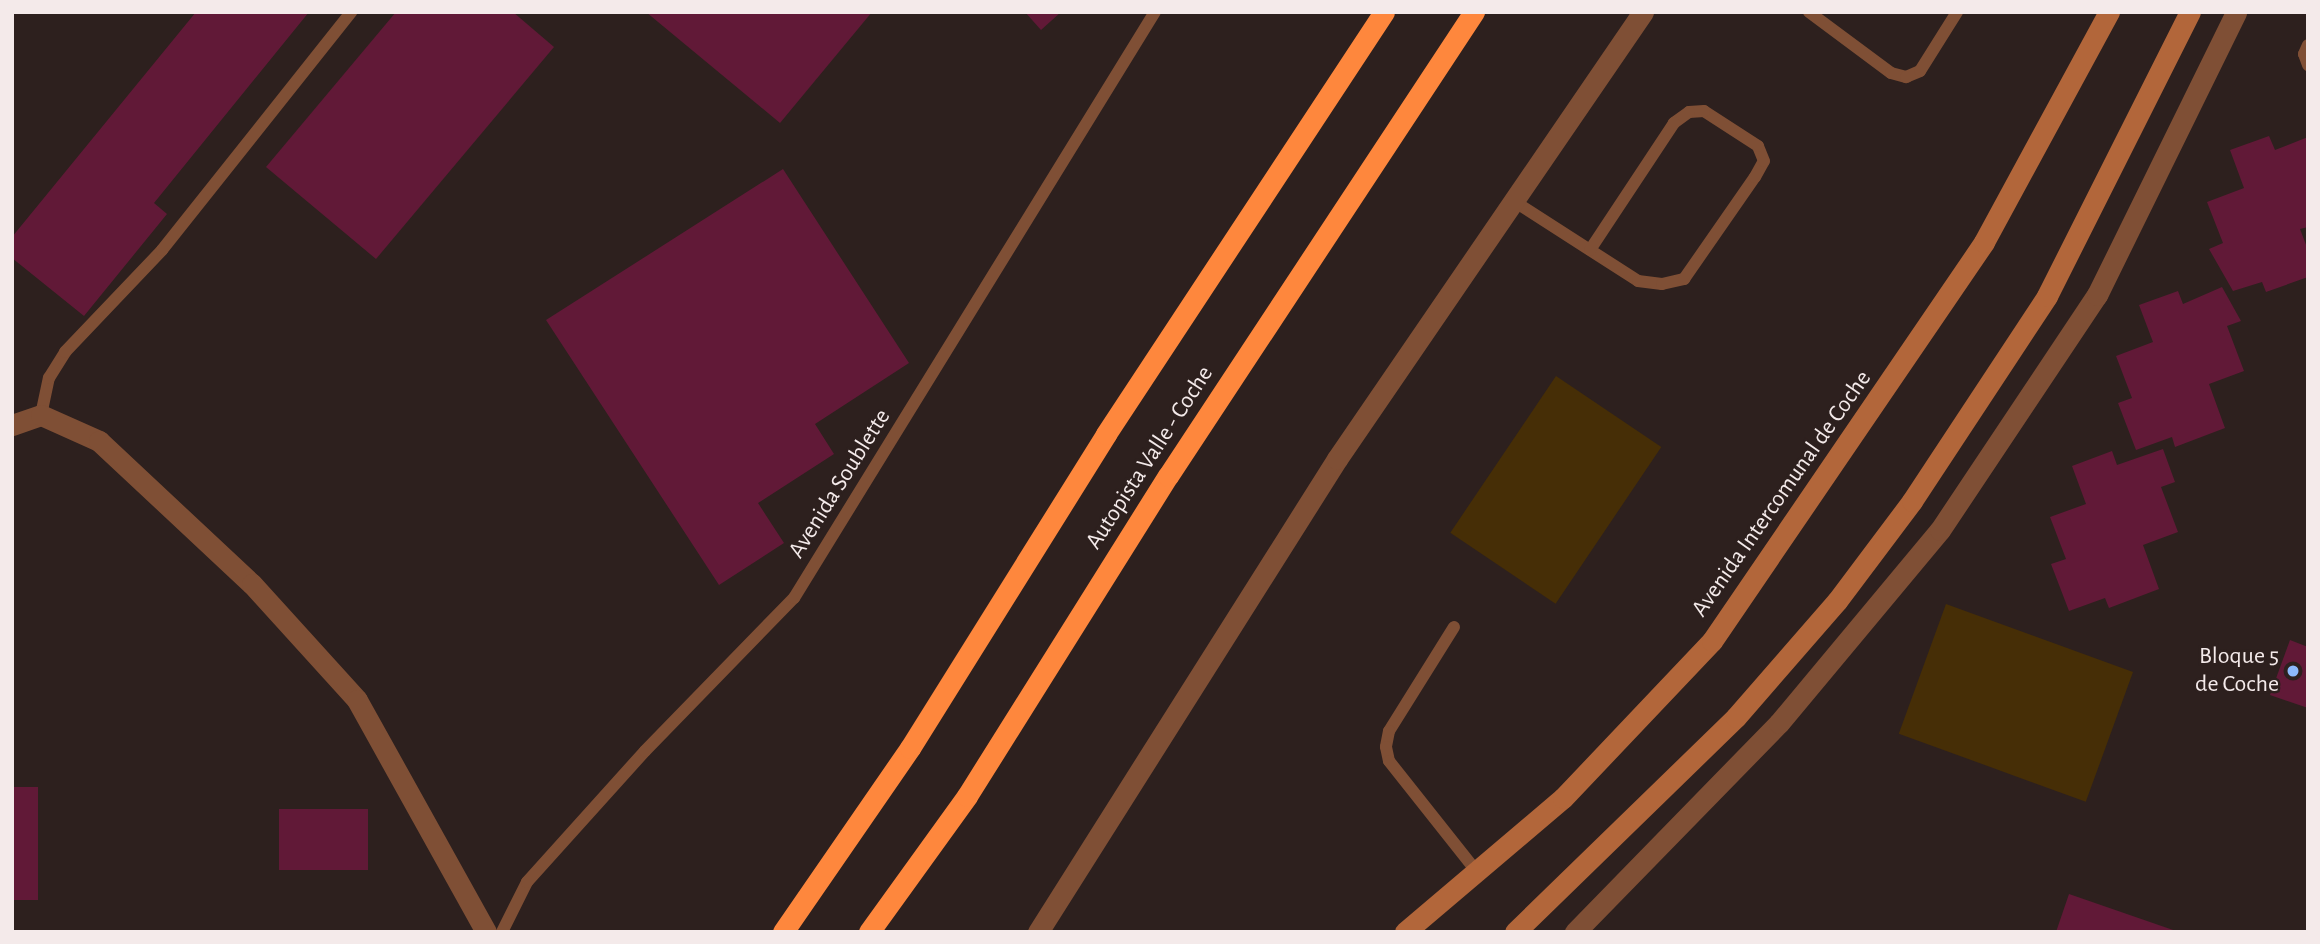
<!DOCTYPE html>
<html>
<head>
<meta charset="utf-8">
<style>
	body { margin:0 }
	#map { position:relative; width:2320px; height:944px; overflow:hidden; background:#2d201e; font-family:"Alegreya Sans",sans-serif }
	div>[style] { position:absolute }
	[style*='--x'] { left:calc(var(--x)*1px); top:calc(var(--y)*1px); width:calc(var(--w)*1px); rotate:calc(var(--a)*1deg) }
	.green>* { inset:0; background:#462e06; transform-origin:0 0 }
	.building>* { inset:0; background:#611937; transform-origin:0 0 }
	.lane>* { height:12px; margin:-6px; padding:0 6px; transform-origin:6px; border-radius:6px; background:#7f4f35 }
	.street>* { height:21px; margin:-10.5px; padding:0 10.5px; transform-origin:10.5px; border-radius:10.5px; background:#7f4f35 }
	.secondary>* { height:21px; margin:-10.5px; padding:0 10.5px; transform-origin:10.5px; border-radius:10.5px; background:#b2663a }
	.highway>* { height:21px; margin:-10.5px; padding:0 10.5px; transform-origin:10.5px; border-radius:10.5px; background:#fe873d }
	.dots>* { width:19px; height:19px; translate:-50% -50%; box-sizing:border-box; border:4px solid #2d201e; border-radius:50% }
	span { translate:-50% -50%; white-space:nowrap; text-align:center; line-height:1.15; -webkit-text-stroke:5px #2d201e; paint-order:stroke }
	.street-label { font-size:24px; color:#f4eaea }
	.poi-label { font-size:24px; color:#f4eaea }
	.right { translate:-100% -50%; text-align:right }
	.frame { position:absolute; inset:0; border:14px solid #f4eaea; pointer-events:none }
</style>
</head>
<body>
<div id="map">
	<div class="green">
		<i style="left:1556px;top:376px;width:127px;height:189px;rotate:34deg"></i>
		<i style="left:1946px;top:604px;width:199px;height:138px;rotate:20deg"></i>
	</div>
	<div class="building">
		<i style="clip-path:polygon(196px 12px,309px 12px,154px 203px,167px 214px,84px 316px,12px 258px,12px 237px)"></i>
		<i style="clip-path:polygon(396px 12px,513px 12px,554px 47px,376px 259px,266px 167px)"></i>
		<i style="clip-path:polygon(646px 12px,872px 12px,780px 123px)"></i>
		<i style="clip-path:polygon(1025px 12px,1061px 12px,1041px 30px)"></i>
		<i style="clip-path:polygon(2269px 136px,2275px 150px,2308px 137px,2308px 227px,2300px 229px,2308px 250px,2308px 277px,2266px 292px,2262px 282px,2233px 291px,2209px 249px,2223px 243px,2207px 202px,2244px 188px,2230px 150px)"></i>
		<i style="clip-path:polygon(783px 169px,909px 363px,815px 424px,834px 454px,758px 503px,784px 543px,719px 585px,546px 320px)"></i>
		<i style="clip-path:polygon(2222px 287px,2241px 321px,2227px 326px,2244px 371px,2209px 384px,2225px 428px,2175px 447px,2172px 437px,2136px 450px,2118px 403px,2132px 398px,2116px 356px,2153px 342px,2139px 305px,2178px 291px,2183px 304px)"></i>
		<i style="clip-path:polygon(2163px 449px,2175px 482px,2161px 487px,2178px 532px,2143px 545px,2159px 589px,2109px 608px,2105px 598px,2069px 611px,2051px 564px,2066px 559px,2050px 517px,2086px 504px,2072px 466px,2112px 451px,2117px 465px)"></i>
		<i style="clip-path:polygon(2290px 640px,2308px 647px,2308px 708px,2270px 695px)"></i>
		<i style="left:12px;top:787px;width:26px;height:113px"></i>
		<i style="left:279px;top:809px;width:89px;height:61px"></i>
		<i style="clip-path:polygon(2069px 894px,2176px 931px,2176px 932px,2056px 932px)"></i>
	</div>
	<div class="lane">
		<i style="--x:1809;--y:12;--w:102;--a:36.6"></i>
		<i style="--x:1891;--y:73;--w:16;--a:15"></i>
		<i style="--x:1906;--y:77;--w:15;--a:-23"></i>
		<i style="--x:1920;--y:71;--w:70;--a:-57.9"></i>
		<i style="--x:2308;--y:45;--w:10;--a:114"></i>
		<i style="--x:2304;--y:54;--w:12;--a:70"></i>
		<i style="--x:1512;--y:200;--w:150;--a:32.7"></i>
		<i style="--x:1638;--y:281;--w:24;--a:7"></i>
		<i style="--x:1662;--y:284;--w:23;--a:-13"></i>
		<i style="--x:1684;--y:279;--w:124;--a:-55.2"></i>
		<i style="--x:1755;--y:177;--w:18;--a:-61"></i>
		<i style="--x:1764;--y:161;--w:16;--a:-112"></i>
		<i style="--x:1758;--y:146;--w:64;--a:-147.1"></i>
		<i style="--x:1704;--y:111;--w:15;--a:176"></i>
		<i style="--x:1689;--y:112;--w:19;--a:144"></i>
		<i style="--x:1674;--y:123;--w:152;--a:123.5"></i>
		<i style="--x:41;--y:415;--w:38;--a:-78"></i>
		<i style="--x:49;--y:378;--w:31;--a:-58"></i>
		<i style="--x:65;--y:352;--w:141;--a:-46.4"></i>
		<i style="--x:162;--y:250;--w:304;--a:-51.5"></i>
		<i style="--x:1454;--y:627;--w:123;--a:122"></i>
		<i style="--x:1389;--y:731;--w:16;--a:101"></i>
		<i style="--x:1386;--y:747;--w:14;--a:78"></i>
		<i style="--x:1389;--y:761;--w:142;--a:51.6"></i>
		<i style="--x:502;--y:932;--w:56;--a:-63.4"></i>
		<i style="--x:527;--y:882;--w:176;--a:-48"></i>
		<i style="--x:645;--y:751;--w:214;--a:-45.8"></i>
		<i style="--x:794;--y:598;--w:688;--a:-58.37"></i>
	</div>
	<div class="street">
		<i style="--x:12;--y:425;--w:31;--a:-19"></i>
		<i style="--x:41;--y:415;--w:64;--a:24.1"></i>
		<i style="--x:99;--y:441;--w:209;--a:43.1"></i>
		<i style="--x:252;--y:584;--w:156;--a:47.8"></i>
		<i style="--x:357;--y:700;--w:265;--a:60.9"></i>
		<i style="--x:1038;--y:932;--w:560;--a:-57.7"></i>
		<i style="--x:1337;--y:459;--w:542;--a:-55.61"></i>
		<i style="--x:1575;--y:932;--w:292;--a:-45.7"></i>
		<i style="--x:1779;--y:723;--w:251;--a:-50.2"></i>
		<i style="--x:1940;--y:530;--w:283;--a:-56.3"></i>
		<i style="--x:2097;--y:295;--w:315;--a:-63.8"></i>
	</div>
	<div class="secondary">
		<i style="--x:1405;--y:932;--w:207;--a:-40.3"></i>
		<i style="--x:1563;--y:798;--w:216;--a:-46.5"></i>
		<i style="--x:1712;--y:641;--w:483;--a:-55.7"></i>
		<i style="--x:1984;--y:242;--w:262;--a:-61.5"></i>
		<i style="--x:1515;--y:932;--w:308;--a:-44.2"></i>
		<i style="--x:1736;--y:717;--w:154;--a:-49"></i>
		<i style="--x:1837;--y:601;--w:125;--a:-53.1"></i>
		<i style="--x:1912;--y:501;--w:245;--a:-56.6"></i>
		<i style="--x:2047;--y:296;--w:318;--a:-63.3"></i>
	</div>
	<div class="highway">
		<i style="--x:783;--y:932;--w:224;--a:-55.4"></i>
		<i style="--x:910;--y:748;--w:370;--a:-58"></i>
		<i style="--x:1106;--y:434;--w:505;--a:-56.62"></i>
		<i style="--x:869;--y:932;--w:168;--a:-54.2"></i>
		<i style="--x:967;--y:796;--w:378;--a:-57.9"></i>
		<i style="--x:1168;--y:476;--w:556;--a:-56.6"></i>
	</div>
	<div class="dots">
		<i style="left:2293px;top:671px;background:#8cb9fc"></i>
	</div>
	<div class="street-label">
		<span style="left:1150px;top:458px;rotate:-57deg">Autopista Valle - Coche</span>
		<span style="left:840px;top:484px;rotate:-58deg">Avenida Soublette</span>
		<span style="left:1782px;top:494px;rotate:-55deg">Avenida Intercomunal de Coche</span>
	</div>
	<div class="poi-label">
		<span class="right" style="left:2279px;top:671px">Bloque 5<br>de Coche</span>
	</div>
	<div class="frame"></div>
</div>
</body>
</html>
